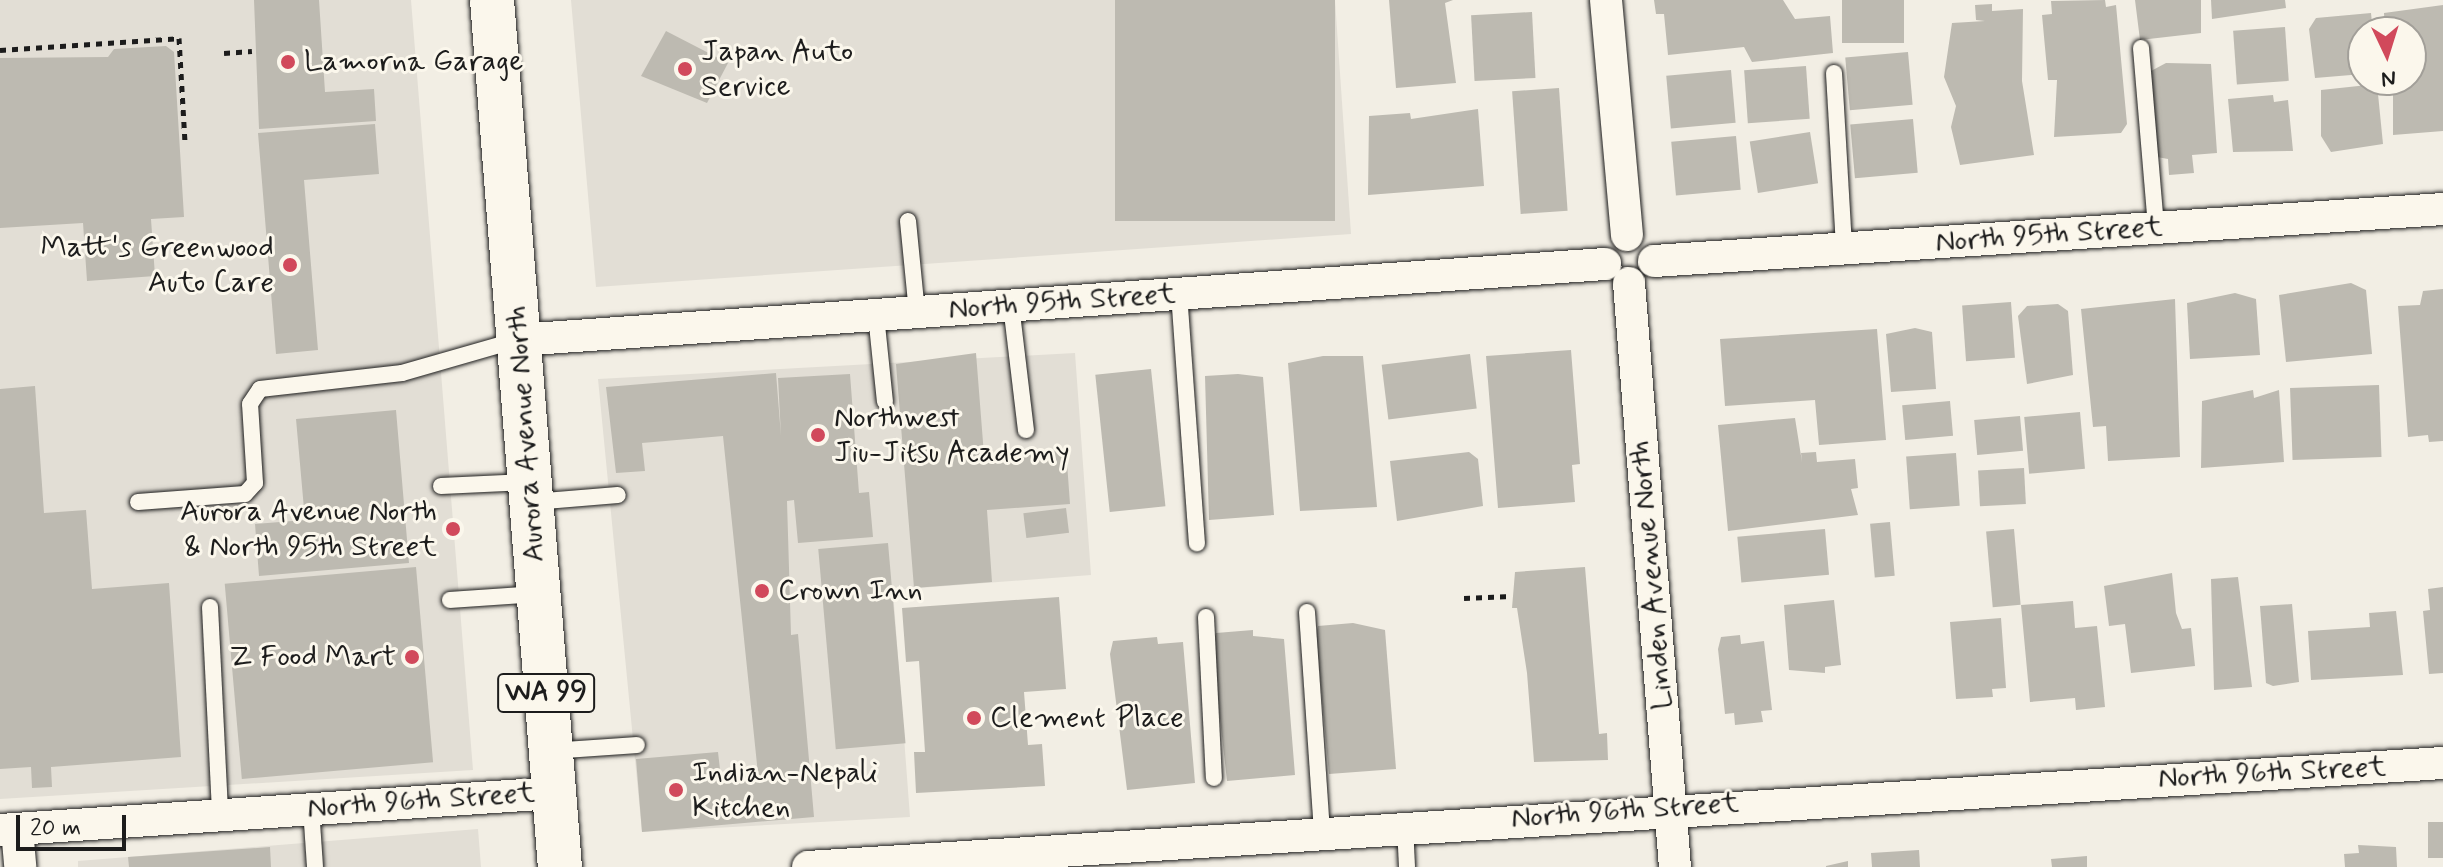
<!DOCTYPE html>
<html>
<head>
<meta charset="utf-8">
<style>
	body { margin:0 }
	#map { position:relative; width:2443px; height:867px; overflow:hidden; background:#f2eee4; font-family:Mynerve,sans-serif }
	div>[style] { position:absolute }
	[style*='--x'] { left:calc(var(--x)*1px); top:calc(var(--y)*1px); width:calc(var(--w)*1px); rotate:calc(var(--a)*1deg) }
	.built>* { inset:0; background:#e2ded5 }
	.building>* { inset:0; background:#bdbab1; transform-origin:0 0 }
	.path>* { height:5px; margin-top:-2.5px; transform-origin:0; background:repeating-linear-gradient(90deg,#1c1c1c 0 6px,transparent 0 12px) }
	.roads { filter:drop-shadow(0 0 2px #1c1c1c) drop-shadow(0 0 2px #1c1c1c) }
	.lane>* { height:16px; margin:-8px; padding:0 8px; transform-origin:8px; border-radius:8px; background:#fbf7ec }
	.street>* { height:32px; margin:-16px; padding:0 16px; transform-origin:16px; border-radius:16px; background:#fbf7ec }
	.highway>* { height:44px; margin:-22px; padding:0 22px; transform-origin:22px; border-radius:22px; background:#fbf7ec }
	.dots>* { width:22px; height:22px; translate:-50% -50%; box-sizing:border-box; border:4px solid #fbf7ec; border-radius:50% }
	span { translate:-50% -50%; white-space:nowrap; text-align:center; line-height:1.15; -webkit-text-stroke:6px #fbf7ec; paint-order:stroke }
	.shield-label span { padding:2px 6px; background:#fbf7ec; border:2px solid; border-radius:6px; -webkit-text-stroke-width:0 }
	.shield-label { font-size:28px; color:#1c1c1c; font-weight:700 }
	.poi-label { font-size:30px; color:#1c1c1c }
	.left { translate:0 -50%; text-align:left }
	.right { translate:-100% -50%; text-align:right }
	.street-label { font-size:30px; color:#1c1c1c }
	.north { position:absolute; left:2347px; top:16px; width:80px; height:80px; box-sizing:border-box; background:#fbf7ec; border:2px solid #a29f99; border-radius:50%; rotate:176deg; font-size:22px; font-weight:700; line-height:32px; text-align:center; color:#1c1c1c }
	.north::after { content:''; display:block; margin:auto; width:28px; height:36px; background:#d1495b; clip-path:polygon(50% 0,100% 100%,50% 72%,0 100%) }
	.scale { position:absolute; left:16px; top:815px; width:110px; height:36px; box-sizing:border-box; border:4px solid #1c1c1c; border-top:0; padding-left:10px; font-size:24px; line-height:28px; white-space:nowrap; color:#1c1c1c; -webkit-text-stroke:6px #fbf7ec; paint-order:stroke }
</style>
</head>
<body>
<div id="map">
	<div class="built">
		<i style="clip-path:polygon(0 0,411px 0,473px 770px,0 799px)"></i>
		<i style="clip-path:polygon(571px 0,1335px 0,1351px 234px,596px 287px)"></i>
		<i style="clip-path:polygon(1075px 353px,1091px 575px,893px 590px,910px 817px,642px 832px,598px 379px)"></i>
		<i style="clip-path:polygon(478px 829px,481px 867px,78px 867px,78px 861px)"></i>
	</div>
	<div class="building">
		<i style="clip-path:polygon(254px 0,319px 0,325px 92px,374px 89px,376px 121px,259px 129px)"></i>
		<i style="left:1115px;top:0;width:220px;height:221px"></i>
		<i style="clip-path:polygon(1389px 0,1453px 0,1445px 3px,1456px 83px,1396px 88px)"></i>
		<i style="clip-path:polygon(1654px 0,1783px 0,1795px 19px,1830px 16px,1833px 53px,1752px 62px,1744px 47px,1668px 55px,1664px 14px,1656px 14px)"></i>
		<i style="left:1842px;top:0;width:62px;height:43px"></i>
		<i style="clip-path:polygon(2105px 0,2106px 7px,2116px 5px,2127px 124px,2121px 133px,2054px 137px,2057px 80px,2048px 80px,2042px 15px,2052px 14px,2051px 1px)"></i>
		<i style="clip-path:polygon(2135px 0,2201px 0,2201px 33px,2140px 40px)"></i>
		<i style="clip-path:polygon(2211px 0,2285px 0,2286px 8px,2212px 19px)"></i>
		<i style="clip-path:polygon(1992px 4px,1992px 11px,2023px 9px,2022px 81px,2034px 155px,1960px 165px,1951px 127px,1956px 106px,1944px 77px,1952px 23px,1985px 21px,1976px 20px,1975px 5px)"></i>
		<i style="clip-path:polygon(2443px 5px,2443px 131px,2393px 135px,2393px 80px,2411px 80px,2411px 32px,2385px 32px,2384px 13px)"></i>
		<i style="left:1532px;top:12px;width:66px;height:61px;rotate:87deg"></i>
		<i style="clip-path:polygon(2371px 13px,2373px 32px,2363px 32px,2363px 74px,2315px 78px,2309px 29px,2316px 18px)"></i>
		<i style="left:2285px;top:27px;width:54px;height:52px;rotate:86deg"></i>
		<i style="clip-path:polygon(666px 31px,728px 63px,707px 103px,641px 76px)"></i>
		<i style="clip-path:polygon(166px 46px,174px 52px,184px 217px,151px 219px,155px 276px,87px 281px,83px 223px,0 228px,0 58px,108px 57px,114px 49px)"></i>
		<i style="left:1908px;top:52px;width:53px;height:63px;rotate:85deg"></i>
		<i style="clip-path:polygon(2166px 63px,2211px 64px,2217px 153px,2192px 155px,2194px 173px,2169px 175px,2168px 159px,2157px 157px,2151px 71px)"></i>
		<i style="left:1806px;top:66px;width:53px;height:62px;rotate:86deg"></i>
		<i style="left:1731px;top:70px;width:53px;height:65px;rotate:85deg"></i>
		<i style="clip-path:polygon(2377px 84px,2383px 144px,2331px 152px,2321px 136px,2321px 90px)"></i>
		<i style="left:1559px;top:88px;width:123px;height:47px;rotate:86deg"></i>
		<i style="clip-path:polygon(2273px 95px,2274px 102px,2288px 100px,2293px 151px,2233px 152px,2228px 99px)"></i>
		<i style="clip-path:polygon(1478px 109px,1484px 186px,1368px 195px,1369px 116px,1410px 113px,1411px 119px)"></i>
		<i style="left:1913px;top:119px;width:54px;height:63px;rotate:85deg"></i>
		<i style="clip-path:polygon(375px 124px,379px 174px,304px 180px,318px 350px,276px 354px,258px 133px)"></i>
		<i style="left:1810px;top:132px;width:52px;height:61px;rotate:81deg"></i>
		<i style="left:1736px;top:136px;width:54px;height:65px;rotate:85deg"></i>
		<i style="clip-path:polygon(2351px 283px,2366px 290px,2372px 354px,2286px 362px,2279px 295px)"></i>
		<i style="clip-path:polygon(2443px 289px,2443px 441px,2429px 442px,2428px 435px,2408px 437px,2398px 306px,2420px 305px,2423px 291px)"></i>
		<i style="clip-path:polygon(2235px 293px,2256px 299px,2260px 355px,2190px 359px,2187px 303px)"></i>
		<i style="clip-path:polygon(2175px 299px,2180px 457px,2108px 461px,2106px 426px,2093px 427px,2081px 309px)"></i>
		<i style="left:2011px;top:302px;width:56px;height:49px;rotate:86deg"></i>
		<i style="clip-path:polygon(2058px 304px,2068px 311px,2073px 375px,2027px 384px,2018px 316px,2027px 306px)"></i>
		<i style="clip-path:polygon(1915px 328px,1932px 332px,1936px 389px,1891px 392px,1886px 334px)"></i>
		<i style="clip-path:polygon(1877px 329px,1886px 440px,1819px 445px,1815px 400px,1725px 406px,1720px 339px)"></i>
		<i style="clip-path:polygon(1571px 350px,1580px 464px,1572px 465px,1575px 502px,1498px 508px,1486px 356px)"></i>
		<i style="clip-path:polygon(976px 353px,984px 455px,1066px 449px,1070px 504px,987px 510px,992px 582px,914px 588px,896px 364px)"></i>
		<i style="left:1470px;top:354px;width:55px;height:89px;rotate:83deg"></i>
		<i style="clip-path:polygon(1323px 356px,1363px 356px,1377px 507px,1300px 511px,1288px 363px)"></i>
		<i style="left:1151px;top:369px;width:138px;height:56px;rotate:84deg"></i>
		<i style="clip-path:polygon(776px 373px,781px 436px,778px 378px,850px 374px,859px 493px,869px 492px,873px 537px,798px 543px,794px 500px,787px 501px,791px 635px,798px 634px,814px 817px,642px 832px,636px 759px,718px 752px,721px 778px,758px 774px,723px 436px,642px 443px,645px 471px,616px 473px,606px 387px)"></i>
		<i style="clip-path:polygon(1238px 374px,1263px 377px,1274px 515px,1209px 520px,1205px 376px)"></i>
		<i style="left:2379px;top:385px;width:72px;height:89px;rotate:88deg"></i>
		<i style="clip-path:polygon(35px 386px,44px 513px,86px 510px,92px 589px,169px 583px,181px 757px,51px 767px,52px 787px,32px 788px,31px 767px,0 769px,0 389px)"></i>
		<i style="clip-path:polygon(2253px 390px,2254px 398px,2279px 390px,2284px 462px,2201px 468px,2202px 401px)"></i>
		<i style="left:1950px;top:401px;width:35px;height:48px;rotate:85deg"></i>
		<i style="clip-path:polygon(396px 410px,409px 563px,259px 576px,255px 524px,305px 520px,296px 419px)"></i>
		<i style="left:2080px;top:412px;width:57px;height:56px;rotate:85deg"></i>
		<i style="left:2020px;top:416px;width:35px;height:46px;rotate:85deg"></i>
		<i style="clip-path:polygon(1795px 418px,1802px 462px,1801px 453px,1816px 452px,1817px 462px,1855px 459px,1858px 488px,1851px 489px,1858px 515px,1728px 531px,1718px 425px)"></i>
		<i style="clip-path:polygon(1469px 452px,1478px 459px,1483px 506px,1397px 521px,1390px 461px)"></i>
		<i style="left:1956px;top:453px;width:53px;height:50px;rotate:86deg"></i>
		<i style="left:2024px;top:468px;width:36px;height:46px;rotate:87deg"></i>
		<i style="left:1066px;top:508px;width:25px;height:43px;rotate:83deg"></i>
		<i style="left:1890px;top:522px;width:54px;height:20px;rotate:85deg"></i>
		<i style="left:1825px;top:529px;width:46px;height:88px;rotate:85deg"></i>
		<i style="left:2014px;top:529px;width:76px;height:28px;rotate:85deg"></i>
		<i style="left:888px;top:543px;width:201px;height:70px;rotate:85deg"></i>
		<i style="left:416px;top:567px;width:196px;height:192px;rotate:85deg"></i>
		<i style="clip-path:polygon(1585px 567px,1599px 734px,1607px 733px,1608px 760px,1534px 762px,1527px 673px,1517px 608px,1512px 608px,1515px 572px)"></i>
		<i style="clip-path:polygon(2172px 573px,2176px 613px,2182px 629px,2191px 628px,2195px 666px,2131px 673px,2125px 624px,2109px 626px,2104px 586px)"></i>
		<i style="clip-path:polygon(2238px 577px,2252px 687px,2214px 690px,2211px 579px)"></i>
		<i style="clip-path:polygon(2443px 587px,2443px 673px,2429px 674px,2423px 611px,2430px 610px,2428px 589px)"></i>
		<i style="clip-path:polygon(1059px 597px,1066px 689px,1024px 692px,1028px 745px,1042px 744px,1045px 786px,916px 793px,914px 752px,925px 752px,919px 661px,906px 662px,902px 608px)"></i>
		<i style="clip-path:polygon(1834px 600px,1841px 665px,1825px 667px,1825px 673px,1789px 670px,1784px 605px)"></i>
		<i style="clip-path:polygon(2073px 601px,2075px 628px,2097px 626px,2105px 707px,2076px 710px,2075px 698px,2030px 702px,2021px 605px)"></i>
		<i style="clip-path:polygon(2292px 604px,2299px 682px,2273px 686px,2266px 683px,2260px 606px)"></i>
		<i style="clip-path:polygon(2396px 611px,2403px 675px,2311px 680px,2308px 631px,2370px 627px,2369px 613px)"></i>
		<i style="clip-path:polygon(2001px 618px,2006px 688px,1992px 689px,1993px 697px,1956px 699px,1950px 622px)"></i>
		<i style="clip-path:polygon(1353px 623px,1385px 630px,1396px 769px,1329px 774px,1316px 634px,1318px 626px)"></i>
		<i style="clip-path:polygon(1253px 630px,1253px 636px,1284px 639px,1295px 775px,1227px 781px,1212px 647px,1216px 633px)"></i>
		<i style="clip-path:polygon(1740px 635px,1741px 644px,1764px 641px,1772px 710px,1761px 711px,1763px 722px,1735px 725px,1734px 713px,1725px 714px,1718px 649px,1721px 637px)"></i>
		<i style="clip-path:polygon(1157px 637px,1158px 644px,1183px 642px,1195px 783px,1127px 790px,1110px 654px,1113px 641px)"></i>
		<i style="left:2443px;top:822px;width:36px;height:15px;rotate:90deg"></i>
		<i style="clip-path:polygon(2358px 845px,2396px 847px,2397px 867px,2345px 867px,2344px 854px,2359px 853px)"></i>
		<i style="clip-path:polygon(270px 847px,271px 867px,129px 867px,128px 857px)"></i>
		<i style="clip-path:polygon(1919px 850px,1920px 867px,1872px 867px,1871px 853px)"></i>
		<i style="clip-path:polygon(2087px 856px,2087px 867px,2052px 867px,2051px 859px)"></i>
		<i style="clip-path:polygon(1848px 861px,1848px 867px,1826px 867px,1826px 866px)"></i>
	</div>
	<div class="path">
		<i style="--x:0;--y:50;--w:179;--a:-3.8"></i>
		<i style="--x:179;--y:38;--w:105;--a:86.7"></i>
		<i style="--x:224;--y:53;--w:28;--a:-4"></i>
		<i style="--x:1464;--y:598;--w:47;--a:-2.4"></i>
	</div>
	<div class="roads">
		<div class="lane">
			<i style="--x:2141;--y:48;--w:181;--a:85.2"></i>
			<i style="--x:1834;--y:73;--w:176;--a:86.7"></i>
			<i style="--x:908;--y:221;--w:91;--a:84.4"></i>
			<i style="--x:1179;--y:293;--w:251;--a:85.9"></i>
			<i style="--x:1011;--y:305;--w:126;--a:83.2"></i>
			<i style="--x:876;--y:315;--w:87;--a:84.1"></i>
			<i style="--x:441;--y:486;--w:86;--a:-2.7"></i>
			<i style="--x:138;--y:502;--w:107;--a:-4.3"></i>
			<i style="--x:245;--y:494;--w:15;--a:-48"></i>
			<i style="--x:255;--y:483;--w:79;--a:-93.6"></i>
			<i style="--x:250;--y:404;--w:18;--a:-56"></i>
			<i style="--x:260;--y:389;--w:143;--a:-6.4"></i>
			<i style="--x:402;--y:373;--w:120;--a:-16"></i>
			<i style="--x:533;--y:502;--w:85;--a:-4.7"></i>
			<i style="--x:450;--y:600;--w:87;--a:-3.9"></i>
			<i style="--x:210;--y:607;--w:207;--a:87.2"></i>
			<i style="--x:1307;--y:612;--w:221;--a:86.1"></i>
			<i style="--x:1206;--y:617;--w:161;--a:87.2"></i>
			<i style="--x:551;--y:751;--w:86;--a:-4"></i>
			<i style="--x:311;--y:808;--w:59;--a:86.1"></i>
			<i style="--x:1405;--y:826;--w:41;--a:87.2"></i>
		</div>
		<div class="street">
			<i style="--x:1606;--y:0;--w:236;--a:84.9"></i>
			<i style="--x:1654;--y:261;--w:791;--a:-3.77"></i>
			<i style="--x:1629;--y:283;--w:586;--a:85.5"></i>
			<i style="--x:518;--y:340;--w:1090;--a:-4"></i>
			<i style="--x:17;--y:829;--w:38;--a:85"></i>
			<i style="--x:0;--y:830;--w:555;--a:-3.82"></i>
			<i style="--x:808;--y:867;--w:1638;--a:-3.64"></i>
		</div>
		<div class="highway">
			<i style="--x:492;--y:0;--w:870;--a:85.52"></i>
		</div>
	</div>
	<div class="dots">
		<i style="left:288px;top:62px;background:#d1495b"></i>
		<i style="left:685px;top:69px;background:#d1495b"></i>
		<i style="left:290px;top:265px;background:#d1495b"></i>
		<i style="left:818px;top:435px;background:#d1495b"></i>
		<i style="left:453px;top:529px;background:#d1495b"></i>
		<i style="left:762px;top:591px;background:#d1495b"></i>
		<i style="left:412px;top:657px;background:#d1495b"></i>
		<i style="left:974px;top:718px;background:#d1495b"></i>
		<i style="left:676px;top:790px;background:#d1495b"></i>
	</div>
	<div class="shield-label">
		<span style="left:546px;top:693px">WA 99</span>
	</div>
	<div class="poi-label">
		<span class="left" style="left:701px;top:69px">Japan Auto<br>Service</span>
		<span class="left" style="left:304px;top:62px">Lamorna Garage</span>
		<span class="right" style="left:274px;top:265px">Matt's Greenwood<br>Auto Care</span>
		<span class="left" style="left:834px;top:435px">Northwest<br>Jiu-Jitsu Academy</span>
		<span class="right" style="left:437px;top:529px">Aurora Avenue North<br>&amp; North 95th Street</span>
		<span class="left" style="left:778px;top:591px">Crown Inn</span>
		<span class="right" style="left:396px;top:657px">Z Food Mart</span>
		<span class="left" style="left:990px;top:718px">Clement Place</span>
		<span class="left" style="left:692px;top:790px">Indian-Nepali<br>Kitchen</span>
	</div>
	<div class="street-label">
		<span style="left:2049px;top:235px;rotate:-4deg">North 95th Street</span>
		<span style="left:1062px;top:302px;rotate:-4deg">North 95th Street</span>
		<span style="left:526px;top:434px;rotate:-94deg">Aurora Avenue North</span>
		<span style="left:1652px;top:575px;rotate:-95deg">Linden Avenue North</span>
		<span style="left:2272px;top:773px;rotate:-3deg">North 96th Street</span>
		<span style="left:421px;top:801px;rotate:-4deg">North 96th Street</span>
		<span style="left:1625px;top:811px;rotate:-4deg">North 96th Street</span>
	</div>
	<div class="north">N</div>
	<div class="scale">20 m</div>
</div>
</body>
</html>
